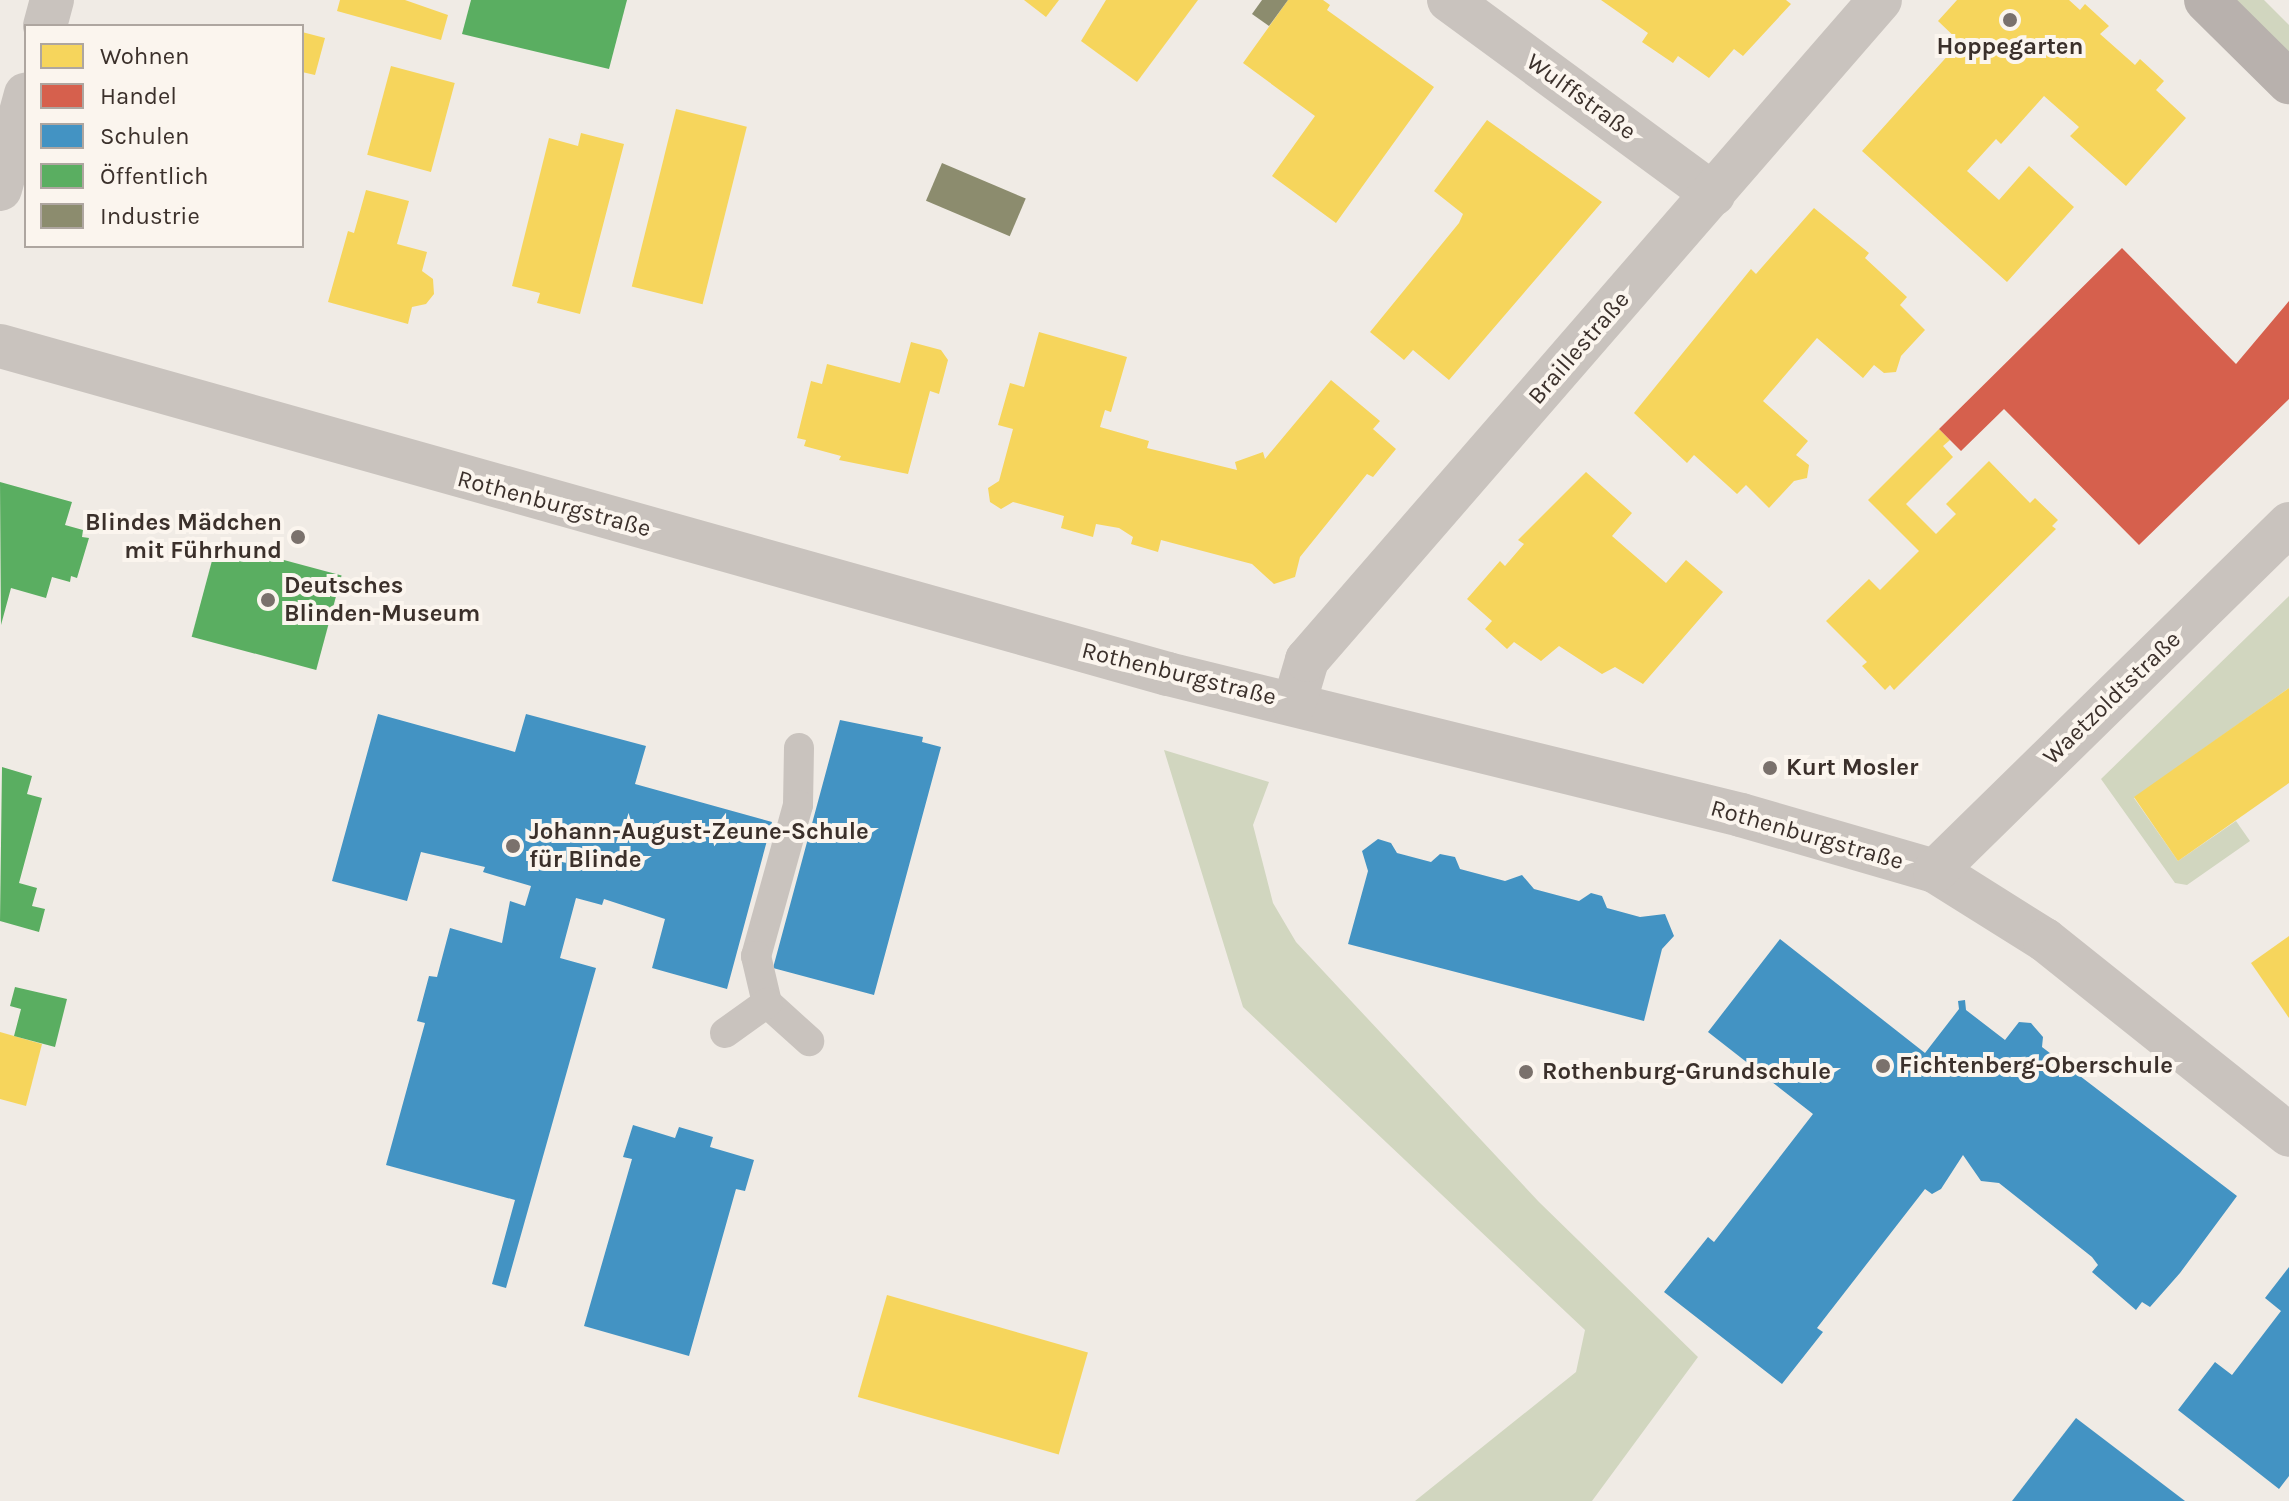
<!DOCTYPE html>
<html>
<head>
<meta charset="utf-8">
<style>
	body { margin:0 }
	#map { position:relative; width:2289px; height:1501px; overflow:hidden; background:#f0ebe5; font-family:Karla,sans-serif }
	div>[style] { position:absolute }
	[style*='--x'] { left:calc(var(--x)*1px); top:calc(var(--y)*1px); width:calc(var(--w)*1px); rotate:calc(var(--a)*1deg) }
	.green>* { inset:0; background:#d1d6bf }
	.homes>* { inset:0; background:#f6d55c; transform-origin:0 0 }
	.shops>* { inset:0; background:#d6604d }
	.schools>* { inset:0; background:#4393c3 }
	.public>* { inset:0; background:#5aae61; transform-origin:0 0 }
	.industry>* { inset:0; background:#8c8c6e; transform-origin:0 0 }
	.service>* { height:30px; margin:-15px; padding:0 15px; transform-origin:15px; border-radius:15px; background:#c9c3be }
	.minor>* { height:44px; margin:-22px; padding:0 22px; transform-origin:22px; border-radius:22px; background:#c9c3be }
	.primary>* { height:44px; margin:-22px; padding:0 22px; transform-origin:22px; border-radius:22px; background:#b8b1ad }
	.dots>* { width:22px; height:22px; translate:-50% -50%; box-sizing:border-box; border:4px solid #fbf5ee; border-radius:50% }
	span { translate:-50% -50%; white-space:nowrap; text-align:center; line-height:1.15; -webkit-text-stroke:8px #fbf5ee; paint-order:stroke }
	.poi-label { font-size:24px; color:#3b302b; font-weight:700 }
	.right { translate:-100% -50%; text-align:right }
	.left { translate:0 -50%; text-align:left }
	.street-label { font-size:24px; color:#3b302b }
	.legend { position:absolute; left:24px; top:24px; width:280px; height:224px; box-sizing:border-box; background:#fbf5ee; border:2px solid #aea6a0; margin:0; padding:10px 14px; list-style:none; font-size:24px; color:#3b302b }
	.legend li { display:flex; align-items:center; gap:16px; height:40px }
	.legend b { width:40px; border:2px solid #aea6a0 }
</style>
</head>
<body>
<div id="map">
	<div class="green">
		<i style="clip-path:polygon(2233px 0,2264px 0,2289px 25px,2289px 56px)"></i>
		<i style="clip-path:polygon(2289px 596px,2289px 688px,2134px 798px,2178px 861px,2236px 821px,2250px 841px,2187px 885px,2175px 883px,2101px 779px)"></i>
		<i style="clip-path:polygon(1164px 750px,1269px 782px,1253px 825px,1273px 903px,1296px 942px,1539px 1202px,1698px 1357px,1592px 1501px,1415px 1501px,1576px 1372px,1585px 1330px,1243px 1007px)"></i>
	</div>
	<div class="homes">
		<i style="clip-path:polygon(340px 0,405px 0,448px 15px,441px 40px,337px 11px)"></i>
		<i style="clip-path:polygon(1024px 0,1059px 0,1046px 17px)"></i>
		<i style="clip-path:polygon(1106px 0,1198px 0,1137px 82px,1081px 41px)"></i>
		<i style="clip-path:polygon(1288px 0,1323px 0,1330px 5px,1327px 10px,1434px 87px,1336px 223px,1272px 176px,1315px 116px,1243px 63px)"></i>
		<i style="clip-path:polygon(1601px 0,1786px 0,1791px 4px,1743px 56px,1734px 49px,1709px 78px,1678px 56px,1673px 63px,1642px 42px,1648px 33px)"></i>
		<i style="clip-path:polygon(1957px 0,2069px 0,2080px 10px,2085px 4px,2109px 26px,2100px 34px,2135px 65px,2140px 59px,2164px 81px,2156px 90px,2186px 118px,2126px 186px,2070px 136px,2079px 127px,2044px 96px,2001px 144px,1996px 139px,1967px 171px,1999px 200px,2029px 166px,2074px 207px,2007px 282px,1862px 151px,1960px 42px,1938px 21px)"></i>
		<i style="clip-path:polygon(302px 32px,325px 38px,315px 75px,302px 72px)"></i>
		<i style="left:391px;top:66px;width:66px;height:92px;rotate:15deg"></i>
		<i style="left:676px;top:109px;width:73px;height:183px;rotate:14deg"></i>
		<i style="clip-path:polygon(1487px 120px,1602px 202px,1449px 380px,1413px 350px,1404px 360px,1370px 332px,1459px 223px,1463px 214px,1434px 191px)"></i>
		<i style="clip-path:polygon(581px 133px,624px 144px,580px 314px,537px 303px,540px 293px,512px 286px,549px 138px,578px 146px)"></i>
		<i style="clip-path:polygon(366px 190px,409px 201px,397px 244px,427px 252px,422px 271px,433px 279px,434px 294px,426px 304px,412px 307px,408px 324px,328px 302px,348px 231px,354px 233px)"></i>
		<i style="clip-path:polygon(1814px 208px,1869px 253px,1865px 258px,1907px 297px,1900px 305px,1925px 330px,1901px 356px,1896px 372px,1884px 373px,1874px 365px,1863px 378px,1817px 338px,1763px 401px,1808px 441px,1796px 455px,1809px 465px,1807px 478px,1794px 481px,1769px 508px,1746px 485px,1737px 494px,1694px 455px,1687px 463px,1634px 413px,1751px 269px,1756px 274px)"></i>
		<i style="clip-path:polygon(1039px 332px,1127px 357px,1111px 412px,1105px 410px,1100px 427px,1149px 441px,1147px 448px,1237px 470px,1235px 462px,1263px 452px,1265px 459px,1331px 380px,1380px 421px,1373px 429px,1396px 449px,1373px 477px,1367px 474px,1300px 557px,1295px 577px,1274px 584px,1252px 564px,1161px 540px,1158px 552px,1131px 544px,1133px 537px,1119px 528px,1096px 524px,1093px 537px,1061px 528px,1064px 516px,1013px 502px,1001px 509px,990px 502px,988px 488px,999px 481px,1013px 429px,998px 425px,1010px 383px,1024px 387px)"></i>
		<i style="clip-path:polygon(911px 342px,941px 350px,948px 360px,939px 394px,930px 391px,908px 474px,839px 460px,841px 456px,804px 446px,806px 440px,797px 438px,811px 381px,822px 384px,827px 364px,900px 383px)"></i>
		<i style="clip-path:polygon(1939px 429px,1950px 440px,1943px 446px,1953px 457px,1906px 504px,1936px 534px,1956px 514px,1946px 504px,1989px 461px,2030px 503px,2035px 498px,2058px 520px,2052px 526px,2056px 529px,1894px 690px,1890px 685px,1885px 690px,1862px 666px,1867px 662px,1826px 621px,1869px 579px,1880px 590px,1919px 551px,1868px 500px)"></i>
		<i style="clip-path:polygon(1586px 472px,1632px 513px,1612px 536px,1666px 583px,1686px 560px,1723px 592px,1643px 684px,1615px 667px,1602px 674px,1559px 646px,1541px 661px,1514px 642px,1507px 649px,1485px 629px,1492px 621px,1467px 599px,1500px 561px,1505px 566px,1524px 544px,1518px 540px)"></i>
		<i style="clip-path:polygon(2289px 688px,2289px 783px,2178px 861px,2134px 797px)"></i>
		<i style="clip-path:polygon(2289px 936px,2289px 1018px,2251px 963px)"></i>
		<i style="clip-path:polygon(0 1032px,42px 1044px,26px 1106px,0 1099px)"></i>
		<i style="left:887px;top:1295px;width:209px;height:106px;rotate:16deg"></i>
	</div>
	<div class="shops">
		<i style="clip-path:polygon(2122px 248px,2236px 364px,2289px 301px,2289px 399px,2139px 545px,2004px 409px,1961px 451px,1939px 429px)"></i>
	</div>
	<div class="schools">
		<i style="clip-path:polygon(378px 714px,515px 752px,526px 714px,646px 746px,635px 784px,772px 822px,727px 989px,652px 968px,665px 919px,604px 899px,602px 905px,576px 898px,560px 958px,596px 968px,506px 1288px,492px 1284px,515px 1200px,386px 1165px,425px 1023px,417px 1021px,429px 976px,437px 977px,450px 928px,502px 943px,510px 901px,525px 906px,531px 886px,483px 872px,485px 867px,421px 852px,407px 901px,332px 881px)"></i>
		<i style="clip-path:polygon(840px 720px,923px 737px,922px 742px,941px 747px,874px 995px,773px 968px)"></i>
		<i style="clip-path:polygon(1378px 839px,1391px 843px,1397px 853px,1431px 862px,1440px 854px,1455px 857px,1460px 869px,1505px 881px,1522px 875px,1534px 889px,1579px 901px,1591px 893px,1602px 896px,1607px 908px,1640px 917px,1665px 914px,1674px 936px,1662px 949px,1644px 1021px,1348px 944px,1368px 871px,1362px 851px)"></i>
		<i style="clip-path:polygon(1780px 939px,1925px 1053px,1959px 1009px,1958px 1001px,1965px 1000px,1966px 1010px,2005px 1040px,2019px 1022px,2031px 1023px,2043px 1037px,2042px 1047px,2237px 1196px,2180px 1273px,2150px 1307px,2142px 1302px,2136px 1310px,2092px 1272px,2098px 1265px,2092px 1257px,1999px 1183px,1981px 1181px,1963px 1155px,1941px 1189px,1932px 1194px,1925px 1189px,1817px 1328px,1823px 1332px,1782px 1384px,1664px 1292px,1708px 1237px,1714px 1242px,1813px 1114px,1708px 1032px)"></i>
		<i style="clip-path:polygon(633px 1125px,675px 1138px,679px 1127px,713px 1137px,710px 1147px,754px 1160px,745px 1191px,736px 1189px,689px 1356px,584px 1326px,632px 1159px,623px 1157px)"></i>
		<i style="clip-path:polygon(2289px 1267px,2289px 1476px,2279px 1489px,2178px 1410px,2215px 1362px,2232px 1375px,2281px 1311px,2265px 1298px)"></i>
		<i style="clip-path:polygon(2076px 1418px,2185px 1501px,2012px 1501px)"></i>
	</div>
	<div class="public">
		<i style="clip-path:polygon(471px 0,627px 0,609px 69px,462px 34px)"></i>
		<i style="clip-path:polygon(0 482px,72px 502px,65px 525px,83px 530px,82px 537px,89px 538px,77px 578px,71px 576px,70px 582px,52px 577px,46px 598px,11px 588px,1px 625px)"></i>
		<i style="left:217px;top:542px;width:129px;height:98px;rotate:15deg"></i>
		<i style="clip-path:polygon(2px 767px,32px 776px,27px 794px,42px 798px,19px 883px,37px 888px,32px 906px,45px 909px,39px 932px,0 921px)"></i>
		<i style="clip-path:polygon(15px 987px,67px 999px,55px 1047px,14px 1036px,21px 1009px,10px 1006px)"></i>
	</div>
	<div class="industry">
		<i style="clip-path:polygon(1262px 0,1288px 0,1269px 26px,1252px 14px)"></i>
		<i style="left:942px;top:163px;width:91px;height:41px;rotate:23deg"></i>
	</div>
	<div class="service">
		<i style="--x:799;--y:748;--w:57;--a:91"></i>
		<i style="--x:798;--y:805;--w:157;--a:105.5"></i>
		<i style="--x:756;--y:956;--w:48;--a:76.8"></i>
		<i style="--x:767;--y:1003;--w:57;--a:42.1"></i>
		<i style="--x:725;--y:1033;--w:52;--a:-35.5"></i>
	</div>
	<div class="minor">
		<i style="--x:1449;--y:0;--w:328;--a:36.3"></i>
		<i style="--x:45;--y:26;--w:27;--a:-75"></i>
		<i style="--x:0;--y:189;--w:98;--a:-74.7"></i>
		<i style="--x:0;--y:346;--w:1213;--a:15.69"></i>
		<i style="--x:1168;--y:674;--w:590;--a:13.82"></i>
		<i style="--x:1741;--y:815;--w:202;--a:16.1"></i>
		<i style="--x:1935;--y:871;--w:130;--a:32.1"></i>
		<i style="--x:2045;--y:940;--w:312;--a:38.6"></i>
		<i style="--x:1294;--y:704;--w:46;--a:-73.5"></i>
		<i style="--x:1307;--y:660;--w:874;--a:-49.04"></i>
		<i style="--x:1935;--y:871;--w:496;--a:-44.4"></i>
	</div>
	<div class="primary">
		<i style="--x:2206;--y:0;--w:117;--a:44.7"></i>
	</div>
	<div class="dots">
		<i style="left:2010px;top:20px;background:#7a716c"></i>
		<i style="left:298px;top:537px;background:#7a716c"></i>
		<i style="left:268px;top:600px;background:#7a716c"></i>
		<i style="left:1770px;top:768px;background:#7a716c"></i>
		<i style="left:513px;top:846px;background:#7a716c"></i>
		<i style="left:1883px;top:1066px;background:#7a716c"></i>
		<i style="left:1526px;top:1072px;background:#7a716c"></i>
	</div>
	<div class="poi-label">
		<span style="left:2010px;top:47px">Hoppegarten</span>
		<span class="right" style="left:282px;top:537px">Blindes Mädchen<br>mit Führhund</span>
		<span class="left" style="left:284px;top:600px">Deutsches<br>Blinden-Museum</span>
		<span class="left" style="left:1786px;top:768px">Kurt Mosler</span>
		<span class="left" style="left:529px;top:846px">Johann-August-Zeune-Schule<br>für Blinde</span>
		<span class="left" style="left:1899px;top:1066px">Fichtenberg-Oberschule</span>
		<span class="left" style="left:1542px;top:1072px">Rothenburg-Grundschule</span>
	</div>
	<div class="street-label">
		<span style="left:1581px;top:97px;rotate:36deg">Wulffstraße</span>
		<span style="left:1579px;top:348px;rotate:-49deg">Braillestraße</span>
		<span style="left:554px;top:504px;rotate:15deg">Rothenburgstraße</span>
		<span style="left:1179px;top:674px;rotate:14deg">Rothenburgstraße</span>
		<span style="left:2112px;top:698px;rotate:-44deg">Waetzoldtstraße</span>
		<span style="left:1807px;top:835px;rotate:16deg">Rothenburgstraße</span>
	</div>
	<ul class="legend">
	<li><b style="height:22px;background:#f6d55c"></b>Wohnen</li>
	<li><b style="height:22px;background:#d6604d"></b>Handel</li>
	<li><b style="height:22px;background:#4393c3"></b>Schulen</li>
	<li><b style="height:22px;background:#5aae61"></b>Öffentlich</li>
	<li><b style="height:22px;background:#8c8c6e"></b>Industrie</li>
	</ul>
</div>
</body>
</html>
